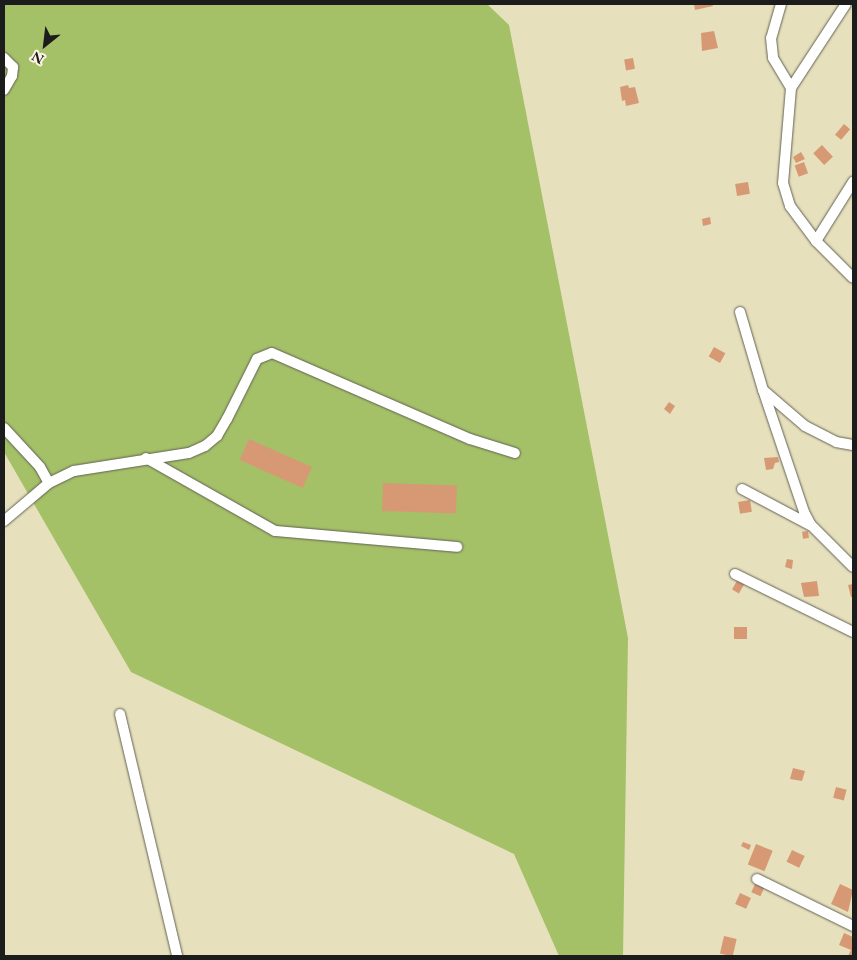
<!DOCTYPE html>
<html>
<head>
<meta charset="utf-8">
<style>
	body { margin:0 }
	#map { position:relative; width:857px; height:960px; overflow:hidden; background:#e6e0bc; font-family:"EB Garamond",serif }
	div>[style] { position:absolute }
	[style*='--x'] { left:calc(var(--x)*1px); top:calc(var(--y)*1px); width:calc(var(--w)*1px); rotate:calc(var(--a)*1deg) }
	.green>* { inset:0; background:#a4c168 }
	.building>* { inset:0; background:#d79974; transform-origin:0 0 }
	.roads { filter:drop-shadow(0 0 1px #636154) drop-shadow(0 0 1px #636154) }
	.minor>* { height:10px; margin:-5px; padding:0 5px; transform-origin:5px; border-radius:5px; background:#fff }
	span { translate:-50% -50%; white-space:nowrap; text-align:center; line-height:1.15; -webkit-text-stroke:4.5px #fcf5e5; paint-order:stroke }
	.frame { position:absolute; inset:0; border:5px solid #1c1c1c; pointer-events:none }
	.north { position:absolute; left:20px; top:20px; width:50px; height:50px; -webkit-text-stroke:4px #fcf5e5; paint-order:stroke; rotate:209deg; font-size:14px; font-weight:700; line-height:20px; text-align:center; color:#1c1c1c }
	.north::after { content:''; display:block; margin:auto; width:18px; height:22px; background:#1c1c1c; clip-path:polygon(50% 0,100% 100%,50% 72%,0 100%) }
</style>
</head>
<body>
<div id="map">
	<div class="green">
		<i style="clip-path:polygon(4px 4px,487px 4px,509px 25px,628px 638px,623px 956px,559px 956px,514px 854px,131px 672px,4px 452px)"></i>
	</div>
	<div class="building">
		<i style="clip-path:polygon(694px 4px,712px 4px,713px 6px,695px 10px)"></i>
		<i style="clip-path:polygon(714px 31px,718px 48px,702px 51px,701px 33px)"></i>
		<i style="left:633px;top:58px;width:11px;height:9px;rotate:80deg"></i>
		<i style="clip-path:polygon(628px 85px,629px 88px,635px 87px,639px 103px,626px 106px,625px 100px,622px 101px,620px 87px)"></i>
		<i style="left:844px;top:124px;width:8px;height:14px;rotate:40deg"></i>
		<i style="left:822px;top:145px;width:16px;height:12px;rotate:47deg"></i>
		<i style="clip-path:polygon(801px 152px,805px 159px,796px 163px,793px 157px)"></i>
		<i style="left:804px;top:162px;width:12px;height:10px;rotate:70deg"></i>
		<i style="left:748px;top:182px;width:12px;height:13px;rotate:81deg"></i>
		<i style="clip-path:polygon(710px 217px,711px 224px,703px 226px,702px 219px)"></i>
		<i style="left:714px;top:347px;width:13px;height:11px;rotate:29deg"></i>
		<i style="clip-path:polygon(669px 402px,675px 406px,670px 414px,664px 409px)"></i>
		<i style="left:249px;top:439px;width:69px;height:23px;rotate:24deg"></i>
		<i style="clip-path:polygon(778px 457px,779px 462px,775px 463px,773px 469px,766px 470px,764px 458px)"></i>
		<i style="left:383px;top:483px;width:74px;height:28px;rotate:2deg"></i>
		<i style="left:750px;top:500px;width:12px;height:12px;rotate:81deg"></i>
		<i style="left:808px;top:531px;width:7px;height:6px;rotate:82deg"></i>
		<i style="clip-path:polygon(787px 559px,793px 560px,792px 569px,785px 567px)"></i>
		<i style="left:738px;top:579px;width:8px;height:12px;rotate:30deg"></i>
		<i style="clip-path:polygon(817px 581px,819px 596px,804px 597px,801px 583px)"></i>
		<i style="clip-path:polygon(853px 584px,853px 597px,851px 597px,848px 585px)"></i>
		<i style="left:734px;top:627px;width:13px;height:12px"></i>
		<i style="clip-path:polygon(793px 768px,805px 771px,802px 781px,790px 779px)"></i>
		<i style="left:836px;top:787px;width:11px;height:11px;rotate:15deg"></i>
		<i style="clip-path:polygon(743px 842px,751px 845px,749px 850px,741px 846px)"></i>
		<i style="left:756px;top:844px;width:18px;height:22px;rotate:22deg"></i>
		<i style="left:792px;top:850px;width:14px;height:13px;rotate:25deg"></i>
		<i style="left:755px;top:884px;width:10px;height:9px;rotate:24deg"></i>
		<i style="clip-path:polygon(840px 884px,853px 890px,848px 912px,831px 904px)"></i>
		<i style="left:740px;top:893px;width:12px;height:12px;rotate:24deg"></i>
		<i style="clip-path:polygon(844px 933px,853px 937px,853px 956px,848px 956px,851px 950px,839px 945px)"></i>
		<i style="left:724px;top:936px;width:13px;height:18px;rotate:13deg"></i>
	</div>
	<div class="roads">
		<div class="minor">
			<i style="--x:781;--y:4;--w:35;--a:106"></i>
			<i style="--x:771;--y:38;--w:20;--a:84"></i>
			<i style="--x:773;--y:58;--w:35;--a:59"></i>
			<i style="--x:791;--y:88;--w:95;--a:94.8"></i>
			<i style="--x:783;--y:183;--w:24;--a:73"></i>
			<i style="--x:790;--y:206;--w:44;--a:53.4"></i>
			<i style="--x:816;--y:241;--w:52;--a:45"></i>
			<i style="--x:4;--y:58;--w:13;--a:45"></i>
			<i style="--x:13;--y:67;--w:9;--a:96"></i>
			<i style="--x:12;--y:76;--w:16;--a:120"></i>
			<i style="--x:791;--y:88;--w:100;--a:-56.8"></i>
			<i style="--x:816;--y:241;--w:70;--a:-57.9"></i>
			<i style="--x:740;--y:312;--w:81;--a:73.6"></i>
			<i style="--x:763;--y:390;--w:55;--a:40.6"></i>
			<i style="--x:805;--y:426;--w:35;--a:27"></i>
			<i style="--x:836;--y:442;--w:17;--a:10"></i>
			<i style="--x:763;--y:390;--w:129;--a:71.4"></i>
			<i style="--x:804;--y:512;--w:15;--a:62"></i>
			<i style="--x:811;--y:525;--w:59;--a:45"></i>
			<i style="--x:4;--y:428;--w:53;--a:47.3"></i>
			<i style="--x:40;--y:467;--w:18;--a:61"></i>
			<i style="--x:146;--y:458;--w:148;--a:29.5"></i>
			<i style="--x:275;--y:531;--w:183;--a:5"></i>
			<i style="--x:742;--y:489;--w:77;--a:27.9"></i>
			<i style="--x:4;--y:521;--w:59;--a:-40.2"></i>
			<i style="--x:49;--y:483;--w:28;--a:-26"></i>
			<i style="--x:74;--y:471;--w:116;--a:-8.9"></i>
			<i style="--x:189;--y:453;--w:17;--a:-24"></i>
			<i style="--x:205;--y:446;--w:16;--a:-40"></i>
			<i style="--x:217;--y:436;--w:20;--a:-60"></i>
			<i style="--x:227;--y:419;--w:67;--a:-63.4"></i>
			<i style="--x:257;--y:359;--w:16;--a:-22"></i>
			<i style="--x:272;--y:353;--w:216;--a:23.5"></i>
			<i style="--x:470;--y:439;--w:47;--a:17.3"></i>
			<i style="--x:735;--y:574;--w:131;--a:26.2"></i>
			<i style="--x:120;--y:714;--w:249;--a:76.7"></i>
			<i style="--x:757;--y:879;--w:107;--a:26.1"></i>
		</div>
	</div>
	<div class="frame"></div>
	<div class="north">N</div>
</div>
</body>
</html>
